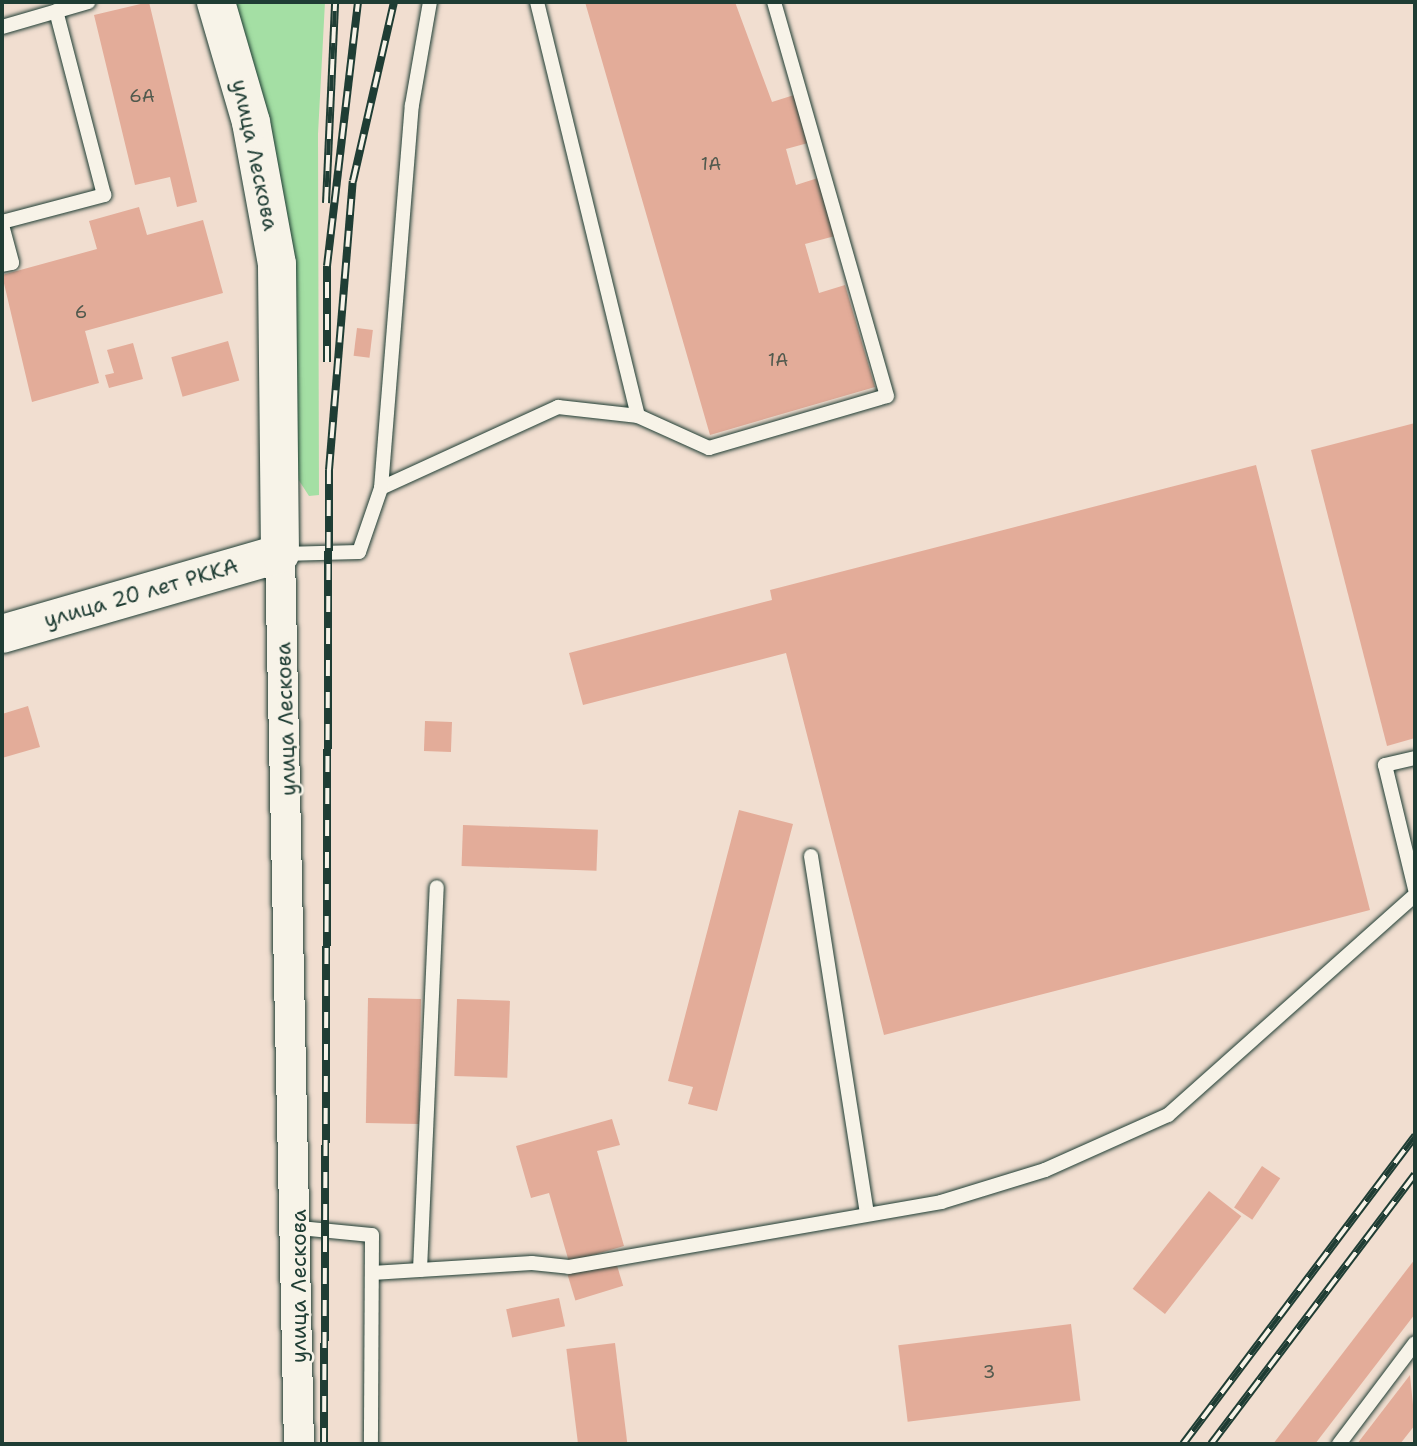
<!DOCTYPE html>
<html>
<head>
<meta charset="utf-8">
<style>
	body { margin:0 }
	#map { position:relative; width:1417px; height:1446px; overflow:hidden; background:#f1ded0; font-family:"Shantell Sans",sans-serif }
	div>[style] { position:absolute }
	[style*='--x'] { left:calc(var(--x)*1px); top:calc(var(--y)*1px); width:calc(var(--w)*1px); rotate:calc(var(--a)*1deg) }
	.green>* { inset:0; background:#a4dfa4 }
	.building>* { inset:0; background:#e3ac99; transform-origin:0 0 }
	.roads { filter:drop-shadow(0 0 2px #1f3d34) drop-shadow(0 0 2px #1f3d34) }
	.lane>* { height:14px; margin:-7px; padding:0 7px; transform-origin:7px; border-radius:7px; background:#f7f3e8 }
	.street>* { height:30px; margin:-15px; padding:0 15px; transform-origin:15px; border-radius:15px; background:#f7f3e8 }
	.secondary>* { height:38px; margin:-19px; padding:0 19px; transform-origin:19px; border-radius:19px; background:#f7f3e8 }
	.rail>* { height:8px; margin-top:-4px; transform-origin:0; background:repeating-linear-gradient(90deg,#f7f3e8 0 16px,#1f3d34 0 32px); box-sizing:border-box; border-block:2px solid #1f3d34 }
	span { translate:-50% -50%; white-space:nowrap; text-align:center; line-height:1.15; -webkit-text-stroke:5px #f7f3e8; paint-order:stroke }
	.number-label { font-size:18px; color:#50594d }
	.number-label span { -webkit-text-stroke-width:0 }
	.street-label { font-size:21px; color:#1f3d34 }
	.frame { position:absolute; inset:0; border:4px solid #1f3d34; pointer-events:none }
</style>
</head>
<body>
<div id="map">
	<div class="green">
		<i style="clip-path:polygon(226px 2px,325px 2px,318px 134px,319px 495px,309px 496px,298px 479px)"></i>
	</div>
	<div class="building">
		<i style="clip-path:polygon(149px 2px,197px 202px,177px 207px,170px 177px,135px 185px,94px 15px)"></i>
		<i style="clip-path:polygon(585px 2px,735px 2px,772px 102px,794px 95px,808px 143px,786px 149px,796px 185px,818px 178px,835px 236px,805px 244px,819px 293px,845px 285px,875px 387px,710px 435px)"></i>
		<i style="clip-path:polygon(139px 207px,147px 235px,203px 220px,223px 293px,85px 331px,99px 383px,32px 402px,2px 275px,97px 249px,89px 221px)"></i>
		<i style="left:357px;top:328px;width:16px;height:28px;rotate:7deg"></i>
		<i style="left:228px;top:341px;width:41px;height:59px;rotate:74deg"></i>
		<i style="clip-path:polygon(133px 343px,143px 379px,109px 388px,105px 375px,114px 373px,107px 350px)"></i>
		<i style="clip-path:polygon(1415px 423px,1415px 738px,1387px 746px,1311px 450px)"></i>
		<i style="clip-path:polygon(1256px 465px,1370px 910px,884px 1035px,786px 653px,583px 705px,569px 653px,772px 600px,770px 590px)"></i>
		<i style="clip-path:polygon(28px 706px,40px 747px,2px 758px,2px 714px)"></i>
		<i style="left:425px;top:721px;width:27px;height:30px;rotate:2deg"></i>
		<i style="clip-path:polygon(739px 810px,793px 824px,717px 1111px,688px 1104px,693px 1087px,668px 1081px)"></i>
		<i style="left:463px;top:825px;width:135px;height:41px;rotate:2deg"></i>
		<i style="left:368px;top:998px;width:53px;height:125px;rotate:1deg"></i>
		<i style="left:457px;top:999px;width:53px;height:77px;rotate:2deg"></i>
		<i style="clip-path:polygon(612px 1119px,620px 1145px,597px 1151px,624px 1246px,569px 1262px,549px 1193px,531px 1198px,516px 1146px)"></i>
		<i style="left:1262px;top:1166px;width:22px;height:50px;rotate:34deg"></i>
		<i style="left:1209px;top:1191px;width:41px;height:124px;rotate:38deg"></i>
		<i style="left:615px;top:1259px;width:28px;height:50px;rotate:73deg"></i>
		<i style="clip-path:polygon(1415px 1259px,1415px 1314px,1315px 1444px,1273px 1444px)"></i>
		<i style="left:559px;top:1298px;width:29px;height:54px;rotate:78deg"></i>
		<i style="left:1071px;top:1324px;width:77px;height:174px;rotate:83deg"></i>
		<i style="left:615px;top:1343px;width:102px;height:49px;rotate:83deg"></i>
		<i style="clip-path:polygon(1410px 1375px,1415px 1425px,1400px 1444px,1357px 1444px)"></i>
	</div>
	<div class="roads">
		<div class="lane">
			<i style="--x:537;--y:2;--w:426;--a:76.3"></i>
			<i style="--x:2;--y:27;--w:90;--a:-16.2"></i>
			<i style="--x:2;--y:222;--w:106;--a:-14.8"></i>
			<i style="--x:104;--y:195;--w:190;--a:-104.6"></i>
			<i style="--x:2;--y:225;--w:39;--a:75"></i>
			<i style="--x:12;--y:263;--w:10;--a:169"></i>
			<i style="--x:381;--y:488;--w:195;--a:-24.6"></i>
			<i style="--x:558;--y:407;--w:81;--a:6.4"></i>
			<i style="--x:638;--y:416;--w:78;--a:24.3"></i>
			<i style="--x:709;--y:448;--w:185;--a:-16.3"></i>
			<i style="--x:887;--y:396;--w:410;--a:-106"></i>
			<i style="--x:282;--y:554;--w:77;--a:-1.5"></i>
			<i style="--x:359;--y:552;--w:68;--a:-71"></i>
			<i style="--x:381;--y:488;--w:384;--a:-85.4"></i>
			<i style="--x:412;--y:105;--w:105;--a:-80.1"></i>
			<i style="--x:1415;--y:758;--w:31;--a:167"></i>
			<i style="--x:1385;--y:765;--w:128;--a:76.4"></i>
			<i style="--x:811;--y:856;--w:362;--a:81.1"></i>
			<i style="--x:299;--y:1228;--w:73;--a:5.5"></i>
			<i style="--x:372;--y:1235;--w:209;--a:90.3"></i>
			<i style="--x:420;--y:1270;--w:383;--a:-87.5"></i>
			<i style="--x:372;--y:1273;--w:160;--a:-3.6"></i>
			<i style="--x:532;--y:1263;--w:37;--a:6"></i>
			<i style="--x:569;--y:1267;--w:378;--a:-9.9"></i>
			<i style="--x:941;--y:1202;--w:109;--a:-17.1"></i>
			<i style="--x:1045;--y:1170;--w:135;--a:-24.1"></i>
			<i style="--x:1168;--y:1115;--w:331;--a:-41.7"></i>
			<i style="--x:1339;--y:1444;--w:126;--a:-53"></i>
		</div>
		<div class="street">
			<i style="--x:280;--y:554;--w:890;--a:88.78"></i>
		</div>
		<div class="secondary">
			<i style="--x:2;--y:634;--w:289;--a:-16.1"></i>
			<i style="--x:280;--y:554;--w:290;--a:-90.6"></i>
			<i style="--x:277;--y:264;--w:144;--a:-100.4"></i>
			<i style="--x:251;--y:122;--w:125;--a:-106.3"></i>
		</div>
	</div>
	<div class="rail">
		<i style="--x:326;--y:203;--w:201;--a:-87.4"></i>
		<i style="--x:327;--y:362;--w:96;--a:-90"></i>
		<i style="--x:327;--y:266;--w:266;--a:-83.3"></i>
		<i style="--x:324;--y:1444;--w:974;--a:-89.71"></i>
		<i style="--x:329;--y:470;--w:290;--a:-85.3"></i>
		<i style="--x:353;--y:181;--w:184;--a:-77.1"></i>
		<i style="--x:1183;--y:1444;--w:386;--a:-53"></i>
		<i style="--x:1211;--y:1444;--w:338;--a:-52.9"></i>
	</div>
	<div class="number-label">
		<span style="left:142px;top:96px">6А</span>
		<span style="left:711px;top:164px">1А</span>
		<span style="left:81px;top:312px">6</span>
		<span style="left:778px;top:360px">1А</span>
		<span style="left:989px;top:1372px">3</span>
	</div>
	<div class="street-label">
		<span style="left:255px;top:155px;rotate:78deg">улица Лескова</span>
		<span style="left:141px;top:593px;rotate:-16deg">улица 20 лет РККА</span>
		<span style="left:286px;top:719px;rotate:-92deg">улица Лескова</span>
		<span style="left:299px;top:1286px;rotate:-90deg">улица Лескова</span>
	</div>
	<div class="frame"></div>
</div>
</body>
</html>
